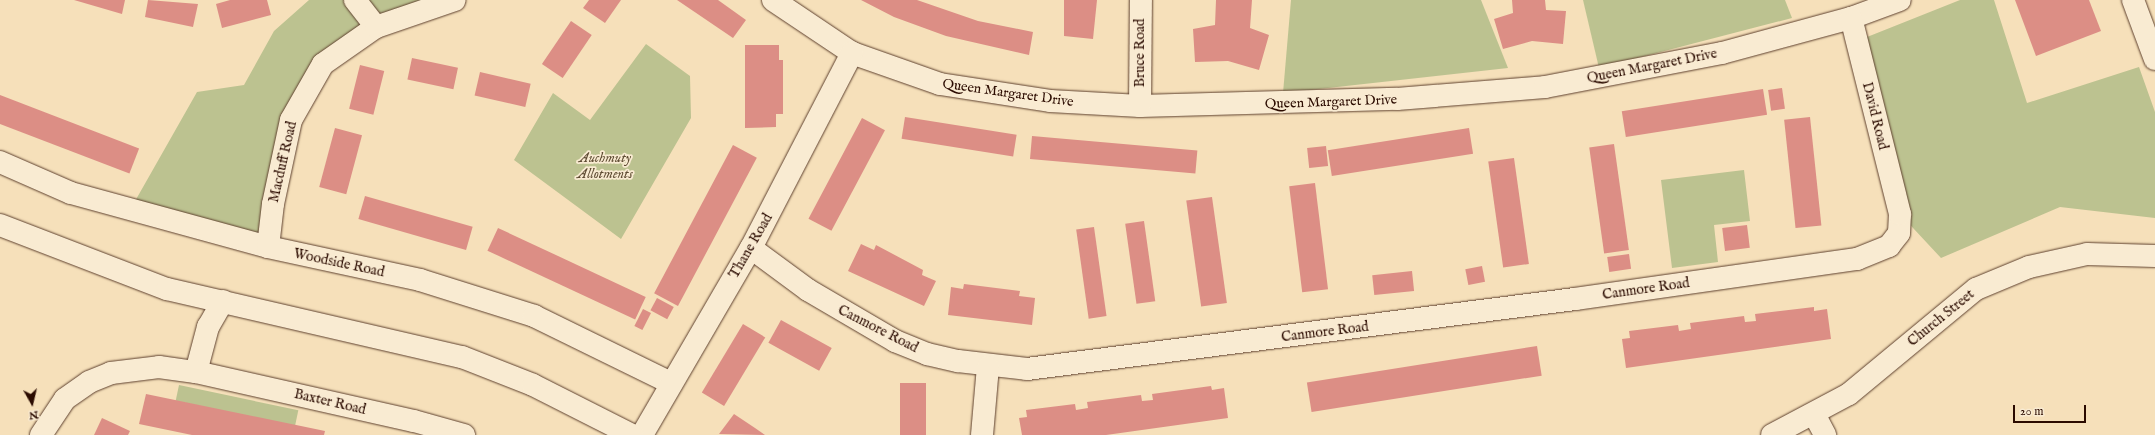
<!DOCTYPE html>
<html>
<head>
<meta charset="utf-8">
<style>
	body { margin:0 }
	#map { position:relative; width:2155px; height:435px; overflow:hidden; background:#f6e0ba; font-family:"IM FELL English",serif }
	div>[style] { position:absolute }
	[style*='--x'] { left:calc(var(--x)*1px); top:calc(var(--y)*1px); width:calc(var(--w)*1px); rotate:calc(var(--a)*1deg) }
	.green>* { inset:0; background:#bcc290; transform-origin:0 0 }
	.building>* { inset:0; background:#dc8e85; transform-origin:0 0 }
	.roads { filter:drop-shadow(0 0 1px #5e402e) drop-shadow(0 0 1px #5e402e) }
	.street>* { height:22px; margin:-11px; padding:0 11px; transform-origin:11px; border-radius:11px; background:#f9ebd2 }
	.secondary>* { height:22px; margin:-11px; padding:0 11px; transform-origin:11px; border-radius:11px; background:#f9ebd2 }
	span { translate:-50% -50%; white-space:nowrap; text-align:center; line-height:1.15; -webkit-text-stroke:3.5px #f9ebd2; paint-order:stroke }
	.street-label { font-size:14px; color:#2b0b00 }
	.park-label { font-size:14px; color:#5e4b32; font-style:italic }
	.north { position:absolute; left:12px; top:383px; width:40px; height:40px; -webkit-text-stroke:3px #f9ebd2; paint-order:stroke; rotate:172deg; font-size:11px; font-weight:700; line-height:16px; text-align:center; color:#2b0b00 }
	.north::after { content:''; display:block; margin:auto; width:14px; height:18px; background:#2b0b00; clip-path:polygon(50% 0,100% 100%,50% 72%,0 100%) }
	.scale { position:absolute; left:2013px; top:405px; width:73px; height:18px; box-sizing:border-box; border:2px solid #2b0b00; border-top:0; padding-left:5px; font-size:12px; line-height:14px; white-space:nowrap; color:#2b0b00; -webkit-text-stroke:3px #f9ebd2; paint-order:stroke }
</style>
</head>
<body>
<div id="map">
	<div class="green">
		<i style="clip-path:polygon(309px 0,456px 0,323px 64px,291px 120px,268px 247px,130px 210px,197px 92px,244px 85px,274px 31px)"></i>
		<i style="clip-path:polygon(1291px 0,1481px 0,1508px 68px,1283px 93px)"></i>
		<i style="clip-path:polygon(1583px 0,1785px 0,1792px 18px,1599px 68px)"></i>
		<i style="clip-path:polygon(1960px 0,1994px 0,2027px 103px,2139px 67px,2155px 112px,2155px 218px,2060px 207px,1941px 258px,1900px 214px,1857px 41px)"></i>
		<i style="clip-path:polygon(646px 44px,690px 76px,691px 118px,621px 239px,514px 160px,553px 93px,590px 120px)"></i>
		<i style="clip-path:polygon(1744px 170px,1750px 221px,1714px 225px,1718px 262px,1672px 268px,1661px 180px)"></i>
		<i style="left:179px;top:385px;width:122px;height:16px;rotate:12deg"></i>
	</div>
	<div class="building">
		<i style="clip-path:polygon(74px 0,125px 0,122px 14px)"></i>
		<i style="clip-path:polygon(148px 0,198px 4px,193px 27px,145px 17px)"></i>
		<i style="clip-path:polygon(230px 0,267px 0,271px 15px,222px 28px,216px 4px)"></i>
		<i style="clip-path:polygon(589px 0,621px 0,605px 23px,583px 8px)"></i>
		<i style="clip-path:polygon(677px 0,718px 0,746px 20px,733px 38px)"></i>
		<i style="clip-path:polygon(861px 0,917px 0,978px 21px,1033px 32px,1029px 55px,946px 36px,894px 17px)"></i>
		<i style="clip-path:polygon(1064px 0,1097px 0,1093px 39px,1064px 36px)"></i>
		<i style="clip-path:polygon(1216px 0,1252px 0,1250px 28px,1269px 35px,1259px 70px,1228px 61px,1195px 62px,1193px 29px,1215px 25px)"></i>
		<i style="clip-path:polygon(1512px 0,1545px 0,1546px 10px,1566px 11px,1563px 44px,1532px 41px,1503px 49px,1494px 19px,1513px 13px)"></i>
		<i style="clip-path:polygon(2015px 0,2089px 0,2101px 31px,2036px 56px)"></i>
		<i style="left:571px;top:21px;width:25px;height:52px;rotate:34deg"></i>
		<i style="clip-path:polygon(745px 45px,779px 45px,779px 60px,783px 60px,783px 114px,776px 114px,776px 127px,745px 128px)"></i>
		<i style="left:412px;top:58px;width:47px;height:22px;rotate:12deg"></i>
		<i style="left:360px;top:65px;width:25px;height:45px;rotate:14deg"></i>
		<i style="left:480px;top:72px;width:52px;height:24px;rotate:13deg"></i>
		<i style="left:1782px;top:88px;width:21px;height:14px;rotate:82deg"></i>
		<i style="left:1763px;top:89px;width:26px;height:143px;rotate:81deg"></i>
		<i style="left:0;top:95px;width:149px;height:27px;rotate:21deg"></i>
		<i style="left:905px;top:117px;width:113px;height:22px;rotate:9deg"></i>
		<i style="left:1810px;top:117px;width:109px;height:26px;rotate:84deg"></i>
		<i style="left:862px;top:118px;width:26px;height:114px;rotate:28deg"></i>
		<i style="left:335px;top:128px;width:28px;height:61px;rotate:15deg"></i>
		<i style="left:1469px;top:128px;width:26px;height:143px;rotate:81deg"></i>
		<i style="left:1032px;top:136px;width:166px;height:23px;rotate:5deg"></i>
		<i style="left:1614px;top:144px;width:107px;height:25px;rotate:82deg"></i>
		<i style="left:733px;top:145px;width:27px;height:168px;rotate:28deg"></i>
		<i style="left:1326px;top:146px;width:20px;height:19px;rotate:84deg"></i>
		<i style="left:1514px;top:158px;width:107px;height:26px;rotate:82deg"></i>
		<i style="left:1315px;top:183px;width:107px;height:26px;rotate:83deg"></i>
		<i style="left:365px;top:196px;width:112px;height:24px;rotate:16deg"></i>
		<i style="left:1212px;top:197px;width:107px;height:26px;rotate:82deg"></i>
		<i style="left:1144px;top:221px;width:81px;height:19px;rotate:82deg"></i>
		<i style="left:1747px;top:225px;width:23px;height:25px;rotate:83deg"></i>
		<i style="left:1094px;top:227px;width:90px;height:18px;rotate:82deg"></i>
		<i style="left:498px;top:228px;width:163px;height:25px;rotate:25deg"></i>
		<i style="clip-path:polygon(861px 244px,874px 250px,876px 245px,923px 270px,922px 275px,936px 281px,924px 306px,848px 271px)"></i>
		<i style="left:1629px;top:254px;width:15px;height:22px;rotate:82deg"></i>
		<i style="left:1482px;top:266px;width:16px;height:17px;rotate:79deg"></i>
		<i style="left:1412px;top:271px;width:20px;height:40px;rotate:84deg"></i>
		<i style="clip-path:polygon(964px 284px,1020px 291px,1019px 296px,1035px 298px,1032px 325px,948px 315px,951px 287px,963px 289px)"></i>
		<i style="left:657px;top:298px;width:19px;height:14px;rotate:28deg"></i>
		<i style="clip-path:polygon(1814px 307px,1814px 311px,1827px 309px,1831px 339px,1626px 368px,1622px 339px,1630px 338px,1629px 331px,1678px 325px,1679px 331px,1691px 329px,1690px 323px,1744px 316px,1745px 322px,1756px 321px,1755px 314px)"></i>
		<i style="left:643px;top:309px;width:9px;height:19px;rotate:27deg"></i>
		<i style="left:781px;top:320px;width:58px;height:26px;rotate:29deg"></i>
		<i style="left:743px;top:324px;width:26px;height:80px;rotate:31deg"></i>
		<i style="left:1537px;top:346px;width:30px;height:233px;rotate:81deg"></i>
		<i style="left:900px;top:383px;width:26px;height:52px"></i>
		<i style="clip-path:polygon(1211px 386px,1212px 390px,1224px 388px,1228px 418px,1106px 435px,1022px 435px,1019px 418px,1027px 417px,1026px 410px,1075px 404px,1076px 410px,1088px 408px,1087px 402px,1141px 395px,1142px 401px,1153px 400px,1152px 394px)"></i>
		<i style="clip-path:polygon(146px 394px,325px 431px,324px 435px,192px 435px,139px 424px)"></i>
		<i style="clip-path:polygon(734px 414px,755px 428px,765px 435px,719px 434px)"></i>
		<i style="clip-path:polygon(102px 418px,130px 431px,128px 435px,94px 435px)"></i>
	</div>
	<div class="roads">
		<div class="street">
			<i style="--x:355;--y:0;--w:34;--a:52"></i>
			<i style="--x:773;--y:0;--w:95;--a:33.9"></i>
			<i style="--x:852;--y:53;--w:93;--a:19.4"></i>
			<i style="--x:940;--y:84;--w:111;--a:8.8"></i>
			<i style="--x:1050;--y:101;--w:90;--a:3.2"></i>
			<i style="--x:1140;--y:106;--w:257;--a:-1.6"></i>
			<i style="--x:1397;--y:99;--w:148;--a:-4.6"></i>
			<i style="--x:1545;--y:87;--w:180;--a:-10.9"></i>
			<i style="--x:1722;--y:53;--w:134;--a:-15.2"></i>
			<i style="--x:1851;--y:18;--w:52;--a:-20.2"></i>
			<i style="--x:2133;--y:0;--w:63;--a:69.6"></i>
			<i style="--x:1140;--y:106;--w:106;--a:-89.5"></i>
			<i style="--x:0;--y:162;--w:77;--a:23.6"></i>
			<i style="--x:71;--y:193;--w:204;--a:15.3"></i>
			<i style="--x:268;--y:247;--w:156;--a:12.2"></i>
			<i style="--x:420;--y:280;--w:120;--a:17.5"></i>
			<i style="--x:534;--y:316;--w:153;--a:26.1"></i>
			<i style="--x:268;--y:247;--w:43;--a:-83.4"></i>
			<i style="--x:273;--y:204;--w:86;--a:-77.9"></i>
			<i style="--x:291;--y:120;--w:64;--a:-60.3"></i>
			<i style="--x:323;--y:64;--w:65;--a:-34.9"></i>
			<i style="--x:376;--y:27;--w:83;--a:-18.9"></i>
			<i style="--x:751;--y:248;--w:71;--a:36.4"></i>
			<i style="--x:808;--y:290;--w:101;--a:30.4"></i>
			<i style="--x:895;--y:341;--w:35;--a:22"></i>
			<i style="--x:927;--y:354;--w:32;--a:13"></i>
			<i style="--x:958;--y:361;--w:69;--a:6.6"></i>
			<i style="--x:1027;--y:369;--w:552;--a:-7.28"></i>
			<i style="--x:1575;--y:299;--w:285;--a:-8.1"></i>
			<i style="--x:1857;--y:259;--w:35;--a:-22"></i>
			<i style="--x:1889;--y:246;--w:16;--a:-52"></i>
			<i style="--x:1899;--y:233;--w:19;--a:-87"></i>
			<i style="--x:1900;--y:214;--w:202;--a:-104"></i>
			<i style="--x:196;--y:372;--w:47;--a:-75.1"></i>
			<i style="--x:208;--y:327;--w:30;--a:-60"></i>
			<i style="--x:1814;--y:414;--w:24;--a:62"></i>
			<i style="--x:41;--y:435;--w:43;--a:-56.3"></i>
			<i style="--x:65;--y:399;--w:29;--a:-35"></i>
			<i style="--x:89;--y:382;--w:24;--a:-22"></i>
			<i style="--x:111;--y:373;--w:48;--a:-7.1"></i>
			<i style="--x:159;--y:367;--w:37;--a:8"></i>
			<i style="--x:196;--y:372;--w:223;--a:12.7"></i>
			<i style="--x:414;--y:421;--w:52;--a:15.6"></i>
			<i style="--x:642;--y:435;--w:216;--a:-59.8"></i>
			<i style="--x:751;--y:248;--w:220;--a:-62.6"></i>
			<i style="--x:982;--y:435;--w:68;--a:-85"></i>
		</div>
		<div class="secondary">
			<i style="--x:0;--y:225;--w:179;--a:21"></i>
			<i style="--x:167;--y:289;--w:303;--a:13"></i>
			<i style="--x:462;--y:357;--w:76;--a:21.5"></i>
			<i style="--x:533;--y:385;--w:111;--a:26.8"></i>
			<i style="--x:1772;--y:435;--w:87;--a:-28"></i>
			<i style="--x:1849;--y:394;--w:165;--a:-39.6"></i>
			<i style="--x:1976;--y:289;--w:57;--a:-22.5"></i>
			<i style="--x:2029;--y:267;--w:59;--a:-12.6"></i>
			<i style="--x:2087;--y:254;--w:68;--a:1.7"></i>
		</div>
	</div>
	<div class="street-label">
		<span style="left:1140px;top:53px;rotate:-90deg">Bruce Road</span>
		<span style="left:1652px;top:66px;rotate:-11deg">Queen Margaret Drive</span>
		<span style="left:1008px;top:93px;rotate:8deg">Queen Margaret Drive</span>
		<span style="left:1331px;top:102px;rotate:-2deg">Queen Margaret Drive</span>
		<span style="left:1875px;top:116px;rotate:76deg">David Road</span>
		<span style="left:283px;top:162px;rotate:-77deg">Macduff Road</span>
		<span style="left:751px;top:246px;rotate:-60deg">Thane Road</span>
		<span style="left:339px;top:263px;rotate:12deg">Woodside Road</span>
		<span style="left:1646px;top:289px;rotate:-8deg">Canmore Road</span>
		<span style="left:1941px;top:318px;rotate:-39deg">Church Street</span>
		<span style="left:878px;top:329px;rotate:27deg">Canmore Road</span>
		<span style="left:1325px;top:332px;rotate:-7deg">Canmore Road</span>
		<span style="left:330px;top:402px;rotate:13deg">Baxter Road</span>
	</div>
	<div class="park-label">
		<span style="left:605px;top:166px">Auchmuty<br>Allotments</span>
	</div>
	<div class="north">N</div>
	<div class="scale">20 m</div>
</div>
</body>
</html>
